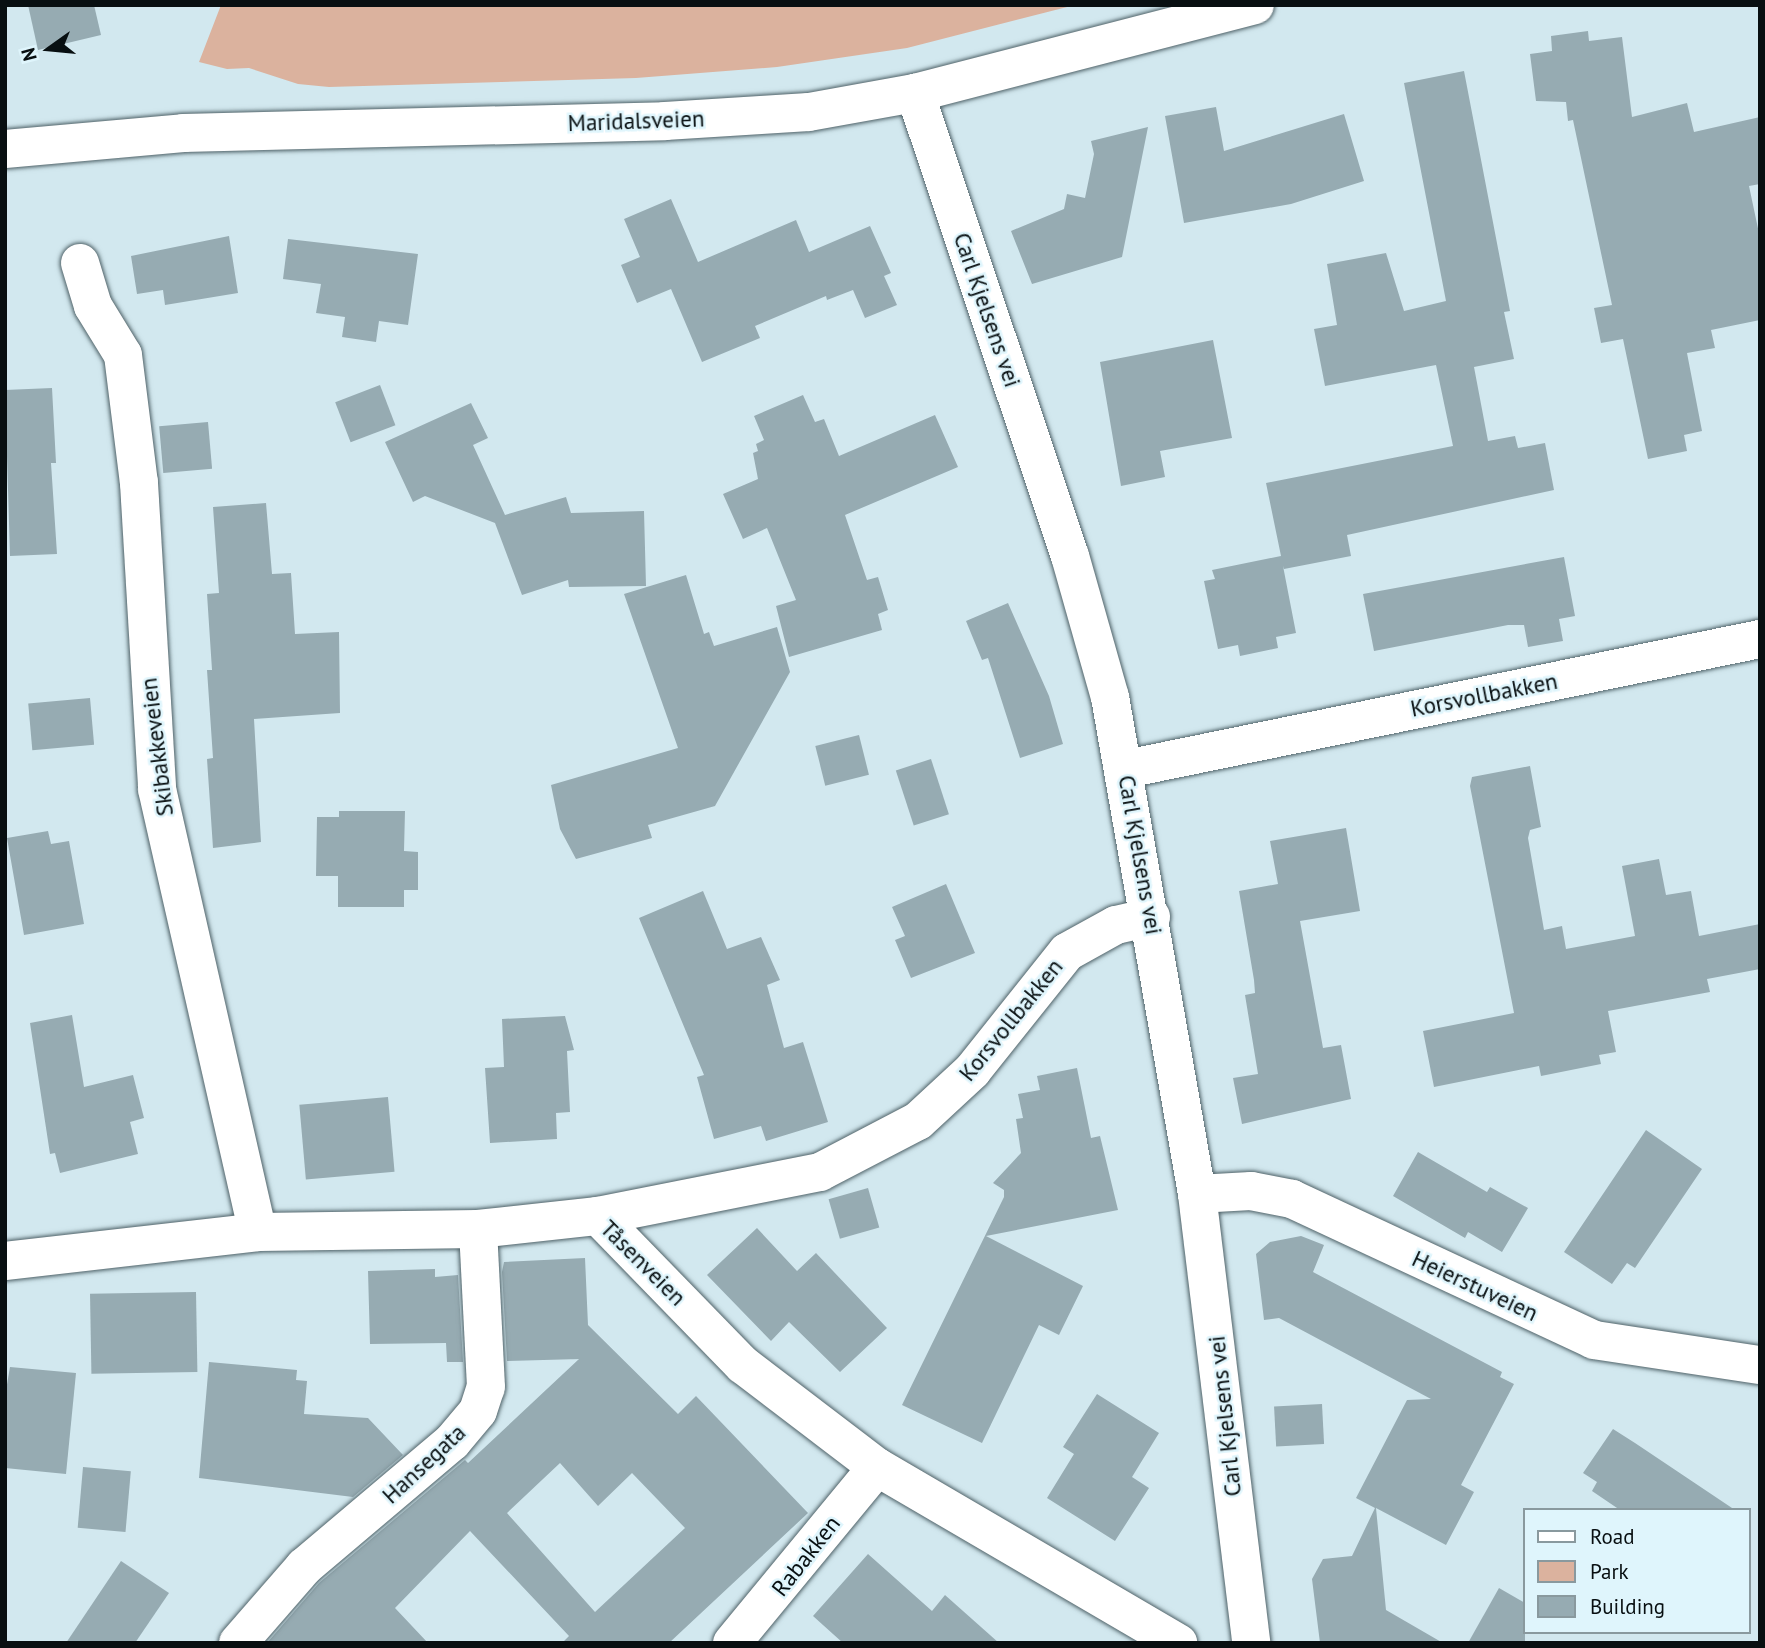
<!DOCTYPE html>
<html>
<head>
<meta charset="utf-8">
<style>
	body { margin:0 }
	#map { position:relative; width:1765px; height:1648px; overflow:hidden; background:#d2e8ef; font-family:"PT Sans",sans-serif }
	div>[style] { position:absolute }
	[style*='--x'] { left:calc(var(--x)*1px); top:calc(var(--y)*1px); width:calc(var(--w)*1px); rotate:calc(var(--a)*1deg) }
	.green>* { inset:0; background:#dbb29e }
	.building>* { inset:0; background:#96abb2; transform-origin:0 0 }
	.roads { filter:drop-shadow(0 0 2px #4f6268) drop-shadow(0 0 2px #4f6268) }
	.street>* { height:38px; margin:-19px; padding:0 19px; transform-origin:19px; border-radius:19px; background:#fff }
	.secondary>* { height:38px; margin:-19px; padding:0 19px; transform-origin:19px; border-radius:19px; background:#fff }
	span { translate:-50% -50%; white-space:nowrap; text-align:center; line-height:1.15; -webkit-text-stroke:5px #dff5fc; paint-order:stroke }
	.street-label { font-size:23px; color:#080f11 }
	.frame { position:absolute; inset:0; border:7px solid #080f11; pointer-events:none }
	.legend { position:absolute; left:1523px; top:1508px; width:228px; height:126px; box-sizing:border-box; background:#dff5fc; border:2px solid #89999e; margin:0; padding:9px 12px; list-style:none; font-size:21px; color:#080f11 }
	.legend li { display:flex; align-items:center; gap:14px; height:35px }
	.legend b { width:35px; border:2px solid #89999e }
	.north { position:absolute; left:14px; top:14px; width:70px; height:70px; -webkit-text-stroke:5px #dff5fc; paint-order:stroke; rotate:255deg; font-size:19px; font-weight:700; line-height:28px; text-align:center; color:#080f11 }
	.north::after { content:''; display:block; margin:auto; width:24px; height:32px; background:#080f11; clip-path:polygon(50% 0,100% 100%,50% 72%,0 100%) }
</style>
</head>
<body>
<div id="map">
	<div class="green">
		<i style="clip-path:polygon(221px 5px,1075px 5px,907px 48px,777px 67px,636px 78px,329px 87px,298px 84px,249px 68px,227px 69px,199px 62px)"></i>
	</div>
	<div class="building">
		<i style="clip-path:polygon(28px 5px,94px 5px,101px 35px,38px 50px)"></i>
		<i style="clip-path:polygon(1588px 31px,1589px 41px,1622px 37px,1632px 117px,1687px 103px,1694px 132px,1760px 117px,1760px 184px,1749px 186px,1760px 238px,1760px 320px,1711px 330px,1715px 348px,1687px 353px,1702px 431px,1684px 435px,1687px 451px,1648px 459px,1623px 339px,1601px 343px,1594px 308px,1612px 305px,1573px 120px,1568px 121px,1566px 102px,1536px 101px,1530px 54px,1552px 51px,1551px 36px)"></i>
		<i style="clip-path:polygon(1464px 71px,1510px 311px,1504px 312px,1514px 359px,1474px 367px,1488px 441px,1515px 436px,1518px 448px,1545px 443px,1554px 490px,1347px 535px,1351px 556px,1284px 569px,1283px 566px,1296px 633px,1276px 637px,1278px 648px,1240px 656px,1238px 645px,1218px 649px,1204px 581px,1215px 579px,1212px 570px,1281px 556px,1266px 483px,1453px 446px,1436px 365px,1325px 386px,1314px 329px,1337px 325px,1327px 264px,1386px 253px,1404px 311px,1446px 301px,1404px 83px)"></i>
		<i style="clip-path:polygon(1216px 107px,1224px 151px,1344px 114px,1364px 181px,1291px 204px,1184px 223px,1165px 116px)"></i>
		<i style="clip-path:polygon(1148px 127px,1122px 257px,1032px 284px,1011px 231px,1064px 209px,1067px 194px,1085px 198px,1094px 154px,1091px 141px)"></i>
		<i style="clip-path:polygon(671px 199px,698px 262px,796px 220px,809px 252px,870px 226px,891px 273px,884px 276px,897px 305px,865px 318px,853px 290px,827px 300px,826px 296px,755px 326px,760px 338px,702px 362px,671px 289px,637px 303px,621px 265px,640px 257px,624px 219px)"></i>
		<i style="clip-path:polygon(229px 236px,238px 293px,165px 305px,163px 290px,137px 294px,131px 256px)"></i>
		<i style="clip-path:polygon(288px 239px,418px 254px,408px 325px,379px 321px,376px 342px,342px 337px,345px 317px,316px 313px,321px 284px,283px 279px)"></i>
		<i style="clip-path:polygon(1213px 340px,1232px 438px,1160px 451px,1165px 477px,1121px 486px,1100px 362px)"></i>
		<i style="left:380px;top:385px;width:43px;height:48px;rotate:69deg"></i>
		<i style="clip-path:polygon(52px 388px,56px 463px,51px 463px,57px 554px,10px 556px,5px 390px)"></i>
		<i style="clip-path:polygon(803px 395px,815px 422px,824px 419px,839px 456px,935px 415px,958px 467px,845px 515px,867px 580px,878px 577px,888px 610px,878px 614px,882px 630px,789px 657px,776px 606px,796px 600px,767px 528px,743px 539px,723px 494px,758px 479px,753px 453px,758px 451px,756px 444px,764px 440px,754px 416px)"></i>
		<i style="clip-path:polygon(471px 403px,488px 438px,473px 445px,505px 515px,566px 497px,571px 513px,644px 511px,646px 586px,569px 587px,568px 580px,522px 595px,495px 523px,425px 496px,413px 502px,385px 442px)"></i>
		<i style="left:208px;top:422px;width:47px;height:49px;rotate:85deg"></i>
		<i style="clip-path:polygon(266px 503px,272px 574px,291px 573px,295px 634px,339px 632px,340px 713px,254px 719px,261px 842px,213px 848px,207px 759px,213px 758px,207px 670px,212px 670px,207px 594px,219px 593px,213px 507px)"></i>
		<i style="clip-path:polygon(1564px 557px,1575px 616px,1559px 619px,1563px 641px,1528px 647px,1524px 625px,1508px 625px,1374px 651px,1363px 594px)"></i>
		<i style="clip-path:polygon(686px 575px,704px 634px,709px 632px,714px 646px,777px 627px,790px 672px,715px 806px,648px 825px,652px 838px,576px 859px,560px 829px,551px 785px,678px 748px,624px 594px)"></i>
		<i style="clip-path:polygon(1008px 603px,1049px 696px,1063px 744px,1020px 758px,988px 658px,982px 660px,966px 621px)"></i>
		<i style="left:90px;top:698px;width:47px;height:62px;rotate:85deg"></i>
		<i style="left:859px;top:735px;width:41px;height:45px;rotate:76deg"></i>
		<i style="left:931px;top:759px;width:58px;height:37px;rotate:72deg"></i>
		<i style="clip-path:polygon(1530px 766px,1541px 827px,1530px 830px,1528px 838px,1544px 930px,1562px 926px,1566px 949px,1635px 936px,1622px 866px,1659px 859px,1666px 895px,1691px 891px,1699px 936px,1760px 924px,1760px 969px,1707px 979px,1710px 992px,1608px 1011px,1616px 1052px,1599px 1055px,1601px 1064px,1541px 1076px,1539px 1066px,1434px 1087px,1423px 1031px,1514px 1013px,1470px 786px,1472px 777px)"></i>
		<i style="clip-path:polygon(339px 811px,405px 811px,404px 851px,418px 852px,418px 890px,404px 890px,404px 907px,338px 907px,338px 876px,316px 876px,317px 817px,339px 817px)"></i>
		<i style="clip-path:polygon(1346px 828px,1360px 911px,1300px 921px,1323px 1048px,1341px 1045px,1351px 1099px,1242px 1124px,1233px 1078px,1258px 1074px,1245px 995px,1255px 993px,1254px 980px,1239px 891px,1278px 884px,1270px 841px)"></i>
		<i style="clip-path:polygon(48px 831px,51px 844px,69px 841px,84px 924px,24px 935px,7px 838px)"></i>
		<i style="clip-path:polygon(946px 884px,975px 953px,911px 978px,895px 940px,905px 936px,892px 907px)"></i>
		<i style="clip-path:polygon(703px 891px,727px 949px,761px 937px,780px 980px,767px 985px,784px 1048px,803px 1042px,828px 1122px,766px 1141px,761px 1126px,714px 1139px,697px 1077px,704px 1075px,639px 918px)"></i>
		<i style="clip-path:polygon(72px 1015px,84px 1087px,133px 1075px,144px 1118px,130px 1122px,138px 1154px,60px 1173px,55px 1153px,50px 1154px,30px 1023px)"></i>
		<i style="clip-path:polygon(565px 1016px,574px 1050px,567px 1051px,570px 1112px,556px 1113px,557px 1139px,490px 1143px,485px 1068px,504px 1067px,502px 1019px)"></i>
		<i style="clip-path:polygon(1077px 1068px,1091px 1138px,1100px 1136px,1118px 1210px,986px 1236px,1083px 1286px,1059px 1335px,1039px 1325px,982px 1443px,902px 1405px,1004px 1197px,1004px 1190px,993px 1183px,1021px 1153px,1016px 1119px,1023px 1118px,1018px 1094px,1040px 1090px,1037px 1076px)"></i>
		<i style="left:388px;top:1097px;width:75px;height:89px;rotate:85deg"></i>
		<i style="clip-path:polygon(1646px 1130px,1702px 1169px,1635px 1268px,1627px 1263px,1612px 1284px,1564px 1252px)"></i>
		<i style="clip-path:polygon(1418px 1152px,1487px 1192px,1490px 1187px,1528px 1208px,1502px 1252px,1468px 1232px,1465px 1238px,1393px 1196px)"></i>
		<i style="left:868px;top:1188px;width:41px;height:41px;rotate:74deg"></i>
		<i style="clip-path:polygon(757px 1228px,797px 1271px,816px 1253px,887px 1328px,840px 1372px,789px 1322px,771px 1341px,707px 1275px)"></i>
		<i style="clip-path:polygon(1301px 1236px,1324px 1245px,1313px 1272px,1502px 1372px,1500px 1377px,1514px 1384px,1461px 1485px,1474px 1492px,1446px 1545px,1376px 1508px,1386px 1610px,1443px 1643px,1320px 1643px,1312px 1579px,1323px 1559px,1352px 1556px,1375px 1508px,1356px 1498px,1407px 1400px,1431px 1399px,1279px 1318px,1264px 1320px,1256px 1254px,1270px 1242px)"></i>
		<i style="clip-path:polygon(evenodd,585px 1258px,588px 1325px,678px 1414px,696px 1396px,808px 1513px,669px 1643px,562px 1643px,569px 1636px,470px 1531px,395px 1608px,428px 1643px,267px 1643px,319px 1583px,465px 1460px,468px 1463px,579px 1359px,507px 1361px,502px 1272px,504px 1262px,585px 1258px,560px 1463px,598px 1506px,632px 1473px,685px 1528px,595px 1612px,507px 1513px,560px 1463px)"></i>
		<i style="clip-path:polygon(435px 1269px,435px 1277px,458px 1275px,463px 1362px,447px 1362px,446px 1343px,370px 1344px,368px 1271px)"></i>
		<i style="left:196px;top:1292px;width:80px;height:106px;rotate:89deg"></i>
		<i style="clip-path:polygon(209px 1362px,297px 1370px,296px 1380px,307px 1381px,304px 1414px,368px 1418px,403px 1455px,353px 1497px,199px 1478px)"></i>
		<i style="clip-path:polygon(10px 1367px,76px 1373px,66px 1474px,5px 1468px,5px 1396px)"></i>
		<i style="clip-path:polygon(1097px 1394px,1159px 1433px,1132px 1477px,1149px 1488px,1115px 1541px,1047px 1498px,1074px 1454px,1063px 1447px)"></i>
		<i style="left:1322px;top:1404px;width:40px;height:48px;rotate:87deg"></i>
		<i style="clip-path:polygon(1613px 1429px,1635px 1443px,1735px 1510px,1620px 1510px,1592px 1491px,1597px 1482px,1583px 1473px)"></i>
		<i style="left:83px;top:1467px;width:48px;height:61px;rotate:5deg"></i>
		<i style="clip-path:polygon(868px 1554px,932px 1611px,945px 1595px,999px 1643px,843px 1643px,813px 1616px)"></i>
		<i style="clip-path:polygon(121px 1561px,169px 1593px,135px 1643px,66px 1643px)"></i>
		<i style="clip-path:polygon(1499px 1588px,1525px 1603px,1525px 1643px,1468px 1643px)"></i>
	</div>
	<div class="roads">
		<div class="street">
			<i style="--x:80;--y:263;--w:45;--a:73.2"></i>
			<i style="--x:93;--y:306;--w:57;--a:58.5"></i>
			<i style="--x:123;--y:355;--w:129;--a:82.9"></i>
			<i style="--x:139;--y:483;--w:307;--a:86.6"></i>
			<i style="--x:157;--y:789;--w:454;--a:77.2"></i>
			<i style="--x:1126;--y:769;--w:647;--a:-11.59"></i>
			<i style="--x:1197;--y:1194;--w:54;--a:-3.2"></i>
			<i style="--x:1251;--y:1191;--w:42;--a:11"></i>
			<i style="--x:1292;--y:1199;--w:333;--a:25"></i>
			<i style="--x:1594;--y:1340;--w:168;--a:8.6"></i>
			<i style="--x:598;--y:1216;--w:226;--a:-11.2"></i>
			<i style="--x:820;--y:1172;--w:110;--a:-27.5"></i>
			<i style="--x:918;--y:1121;--w:74;--a:-42.8"></i>
			<i style="--x:972;--y:1071;--w:152;--a:-51.4"></i>
			<i style="--x:1067;--y:952;--w:56;--a:-28.9"></i>
			<i style="--x:1116;--y:925;--w:36;--a:-13"></i>
			<i style="--x:5;--y:1261;--w:255;--a:-6.5"></i>
			<i style="--x:258;--y:1232;--w:220;--a:-0.8"></i>
			<i style="--x:478;--y:1229;--w:121;--a:-6.2"></i>
			<i style="--x:598;--y:1216;--w:208;--a:45.8"></i>
			<i style="--x:743;--y:1365;--w:168;--a:37.3"></i>
			<i style="--x:877;--y:1467;--w:349;--a:30.3"></i>
			<i style="--x:238;--y:1643;--w:101;--a:-49"></i>
			<i style="--x:304;--y:1567;--w:194;--a:-40.2"></i>
			<i style="--x:452;--y:1442;--w:40;--a:-50"></i>
			<i style="--x:478;--y:1411;--w:25;--a:-72"></i>
			<i style="--x:486;--y:1387;--w:158;--a:-92.9"></i>
			<i style="--x:732;--y:1643;--w:228;--a:-50.5"></i>
		</div>
		<div class="secondary">
			<i style="--x:915;--y:93;--w:488;--a:71.5"></i>
			<i style="--x:1070;--y:556;--w:147;--a:74.2"></i>
			<i style="--x:1110;--y:697;--w:505;--a:80.07"></i>
			<i style="--x:1197;--y:1194;--w:452;--a:83.1"></i>
			<i style="--x:5;--y:149;--w:179;--a:-5.1"></i>
			<i style="--x:183;--y:133;--w:482;--a:-1.4"></i>
			<i style="--x:665;--y:121;--w:144;--a:-3.6"></i>
			<i style="--x:809;--y:112;--w:108;--a:-10.2"></i>
			<i style="--x:915;--y:93;--w:351;--a:-14.5"></i>
		</div>
	</div>
	<div class="street-label">
		<span style="left:636px;top:121px;rotate:-2deg">Maridalsveien</span>
		<span style="left:987px;top:310px;rotate:71deg">Carl Kjelsens vei</span>
		<span style="left:1484px;top:695px;rotate:-11deg">Korsvollbakken</span>
		<span style="left:157px;top:747px;rotate:-97deg">Skibakkeveien</span>
		<span style="left:1140px;top:855px;rotate:80deg">Carl Kjelsens vei</span>
		<span style="left:1011px;top:1020px;rotate:-51deg">Korsvollbakken</span>
		<span style="left:643px;top:1263px;rotate:45deg">Tåsenveien</span>
		<span style="left:1475px;top:1286px;rotate:25deg">Heierstuveien</span>
		<span style="left:1225px;top:1416px;rotate:-96deg">Carl Kjelsens vei</span>
		<span style="left:424px;top:1464px;rotate:-43deg">Hansegata</span>
		<span style="left:806px;top:1556px;rotate:-52deg">Rabakken</span>
	</div>
	<div class="frame"></div>
	<ul class="legend">
	<li><b style="height:9px;background:#fff"></b>Road</li>
	<li><b style="height:19px;background:#dbb29e"></b>Park</li>
	<li><b style="height:19px;background:#96abb2"></b>Building</li>
	</ul>
	<div class="north">N</div>
</div>
</body>
</html>
